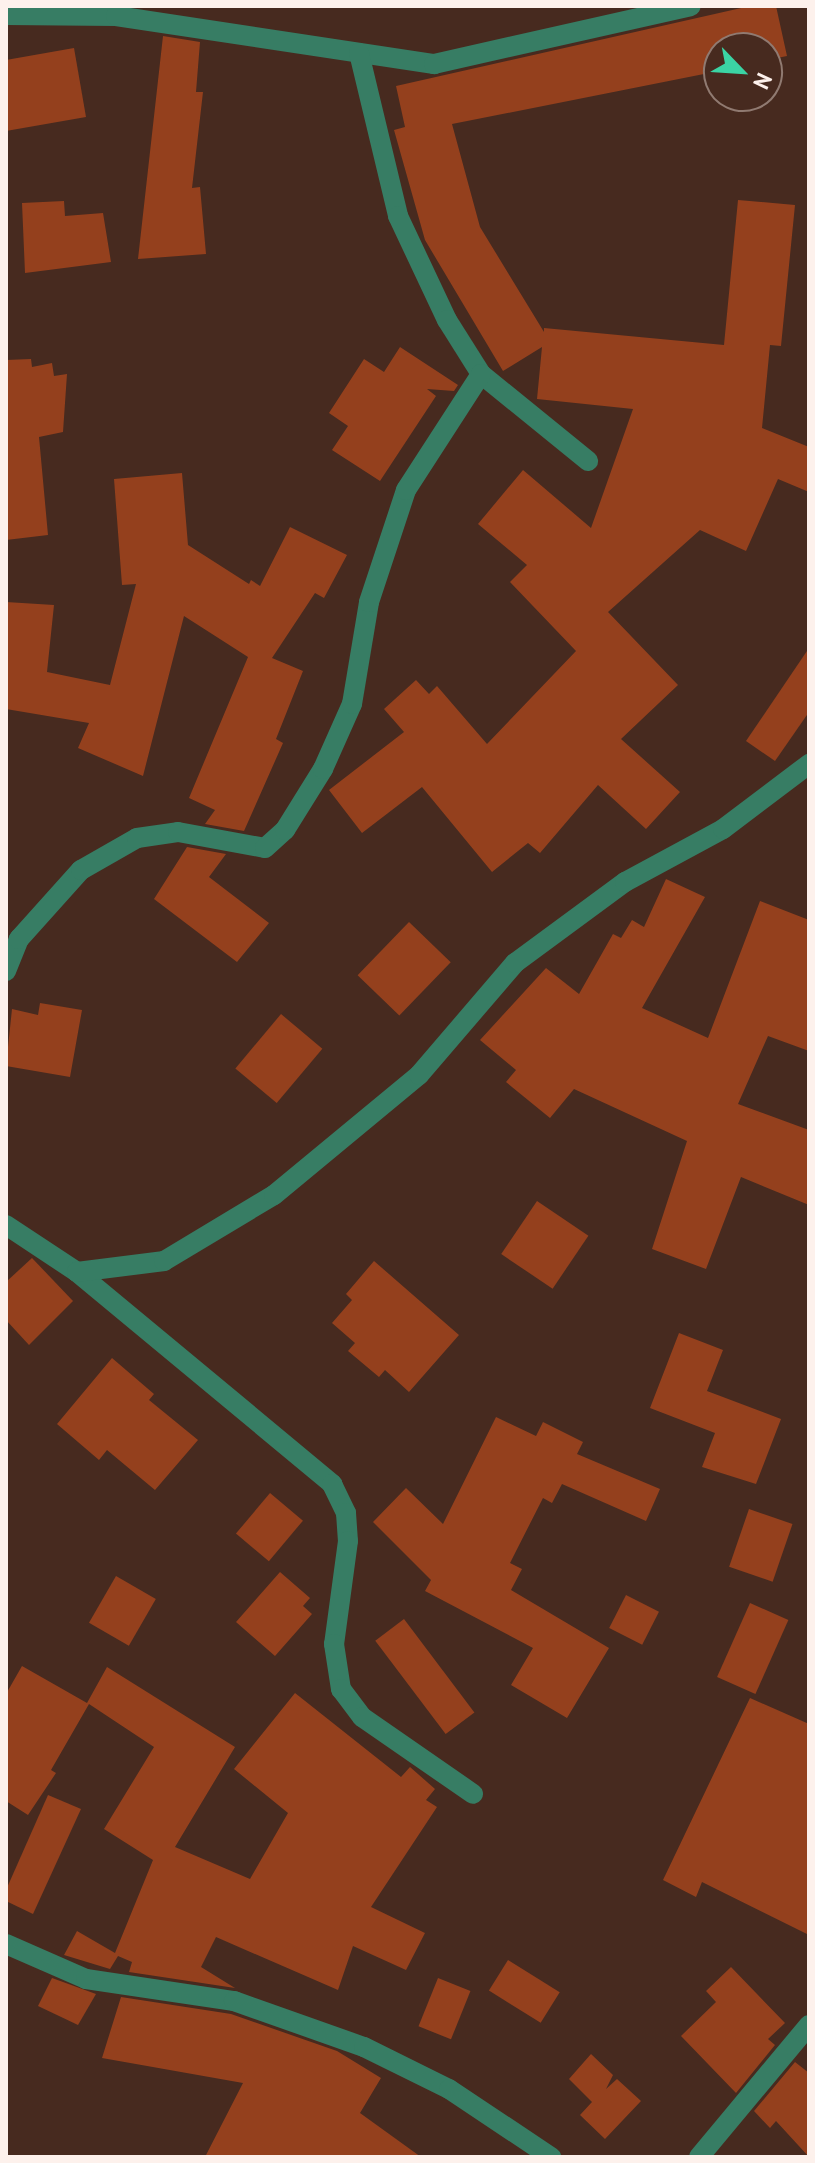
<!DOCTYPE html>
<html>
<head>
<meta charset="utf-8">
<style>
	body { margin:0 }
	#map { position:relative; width:815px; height:2163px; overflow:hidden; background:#472a1f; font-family:"PT Sans",sans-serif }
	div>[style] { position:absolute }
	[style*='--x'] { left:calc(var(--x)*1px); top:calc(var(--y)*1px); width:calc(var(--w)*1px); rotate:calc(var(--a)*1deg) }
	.building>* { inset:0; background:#94401d; transform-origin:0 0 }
	.minor>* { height:20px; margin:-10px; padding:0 10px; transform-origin:10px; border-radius:10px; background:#377d64 }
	span { translate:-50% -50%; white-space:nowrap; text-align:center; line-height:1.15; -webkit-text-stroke:6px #472a1f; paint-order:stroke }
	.frame { position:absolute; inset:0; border:8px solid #fdf1ec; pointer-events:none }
	.north { position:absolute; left:703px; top:32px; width:80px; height:80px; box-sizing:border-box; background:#472a1f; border:2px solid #907a71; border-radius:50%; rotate:115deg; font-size:22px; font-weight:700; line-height:32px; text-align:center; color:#fdf1ec }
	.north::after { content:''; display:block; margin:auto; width:28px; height:36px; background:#3bd4a4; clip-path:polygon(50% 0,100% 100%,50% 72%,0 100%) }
</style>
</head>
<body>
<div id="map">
	<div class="building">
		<i style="clip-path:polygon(750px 6px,776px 6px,787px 56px,767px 60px,767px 48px,719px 48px,719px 71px,452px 124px,480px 227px,544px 332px,544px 328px,724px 345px,738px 200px,795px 205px,781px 346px,770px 345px,762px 428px,809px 447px,809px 492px,778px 479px,746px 551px,700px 530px,608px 612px,678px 685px,621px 739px,680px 792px,646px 829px,598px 785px,540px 853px,528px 843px,492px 872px,422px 787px,362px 833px,329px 790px,404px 732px,384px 709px,416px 680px,429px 694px,437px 686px,487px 744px,576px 651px,510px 582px,527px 565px,478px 524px,523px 470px,591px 528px,633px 409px,537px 399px,542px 347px,503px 371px,425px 240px,394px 130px,405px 127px,396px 86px)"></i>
		<i style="clip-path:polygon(163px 36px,200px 42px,196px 92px,203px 92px,192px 188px,200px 187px,206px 254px,138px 259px)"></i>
		<i style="clip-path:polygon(74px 48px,86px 117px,6px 131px,6px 60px)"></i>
		<i style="clip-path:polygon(64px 201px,65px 216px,103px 213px,111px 262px,25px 273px,22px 203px)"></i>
		<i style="clip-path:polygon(400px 347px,458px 385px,454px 391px,427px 389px,436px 396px,380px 481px,332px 450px,348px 426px,329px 413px,364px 359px,384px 372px)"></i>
		<i style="clip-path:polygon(31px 359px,32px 367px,52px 363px,54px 376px,67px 374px,63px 432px,39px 437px,48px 535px,6px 540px,6px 360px)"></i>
		<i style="clip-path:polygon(182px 473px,188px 545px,249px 584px,251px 580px,260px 586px,290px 527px,347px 555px,324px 598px,315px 593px,272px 658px,303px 671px,276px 739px,283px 743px,244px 831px,205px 824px,215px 810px,189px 798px,248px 657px,184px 616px,143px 776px,78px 748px,89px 723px,6px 709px,6px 602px,54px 605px,47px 672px,110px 685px,136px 584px,122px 585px,114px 479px)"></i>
		<i style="clip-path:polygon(809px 648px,809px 712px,775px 761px,746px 741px)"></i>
		<i style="clip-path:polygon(187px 847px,226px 854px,209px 877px,269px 923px,237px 962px,154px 899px)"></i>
		<i style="clip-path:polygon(666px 879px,705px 897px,642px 1008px,708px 1038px,760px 901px,809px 920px,809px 1051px,768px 1036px,738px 1104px,809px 1130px,809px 1205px,741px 1177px,706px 1269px,652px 1249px,687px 1141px,574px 1089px,550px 1118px,506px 1082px,516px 1070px,480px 1040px,546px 968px,579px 994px,613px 934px,621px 938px,632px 920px,644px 927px)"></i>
		<i style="left:409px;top:922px;width:58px;height:74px;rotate:44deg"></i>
		<i style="clip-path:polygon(40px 1003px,82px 1010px,70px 1077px,6px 1066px,12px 1009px,38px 1015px)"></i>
		<i style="left:281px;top:1014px;width:54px;height:71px;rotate:40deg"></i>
		<i style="left:537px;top:1201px;width:62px;height:64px;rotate:34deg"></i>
		<i style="clip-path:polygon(32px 1258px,73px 1301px,29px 1345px,6px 1320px,6px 1282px)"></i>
		<i style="clip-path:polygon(374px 1261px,459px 1335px,409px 1392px,385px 1370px,379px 1377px,348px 1351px,355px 1343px,332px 1323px,352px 1300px,346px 1294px)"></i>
		<i style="clip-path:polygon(679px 1333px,723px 1350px,707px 1391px,781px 1419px,756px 1484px,702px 1467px,715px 1433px,650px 1408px)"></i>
		<i style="clip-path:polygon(112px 1358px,154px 1394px,149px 1400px,198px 1440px,155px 1490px,107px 1450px,99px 1460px,57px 1424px)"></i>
		<i style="clip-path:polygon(496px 1417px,536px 1436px,543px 1422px,583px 1442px,577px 1454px,660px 1489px,646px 1521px,562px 1484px,552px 1503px,543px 1498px,510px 1563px,522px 1569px,511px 1590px,609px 1648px,567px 1718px,511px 1685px,533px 1648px,425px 1591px,431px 1580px,373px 1522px,406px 1488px,443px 1524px)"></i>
		<i style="left:270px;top:1493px;width:43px;height:53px;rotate:40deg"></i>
		<i style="left:749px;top:1509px;width:46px;height:61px;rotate:19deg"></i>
		<i style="clip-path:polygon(280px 1572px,310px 1598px,303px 1606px,312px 1614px,275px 1656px,236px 1622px)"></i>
		<i style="left:116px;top:1576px;width:46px;height:54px;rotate:30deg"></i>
		<i style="left:626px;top:1595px;width:37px;height:37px;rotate:27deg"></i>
		<i style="left:750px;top:1603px;width:42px;height:81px;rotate:24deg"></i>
		<i style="left:404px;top:1619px;width:117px;height:36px;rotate:53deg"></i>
		<i style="clip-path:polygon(22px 1666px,87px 1703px,107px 1667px,235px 1747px,175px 1847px,250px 1879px,288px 1813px,234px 1769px,295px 1693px,401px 1777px,410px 1767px,435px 1789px,426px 1800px,437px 1807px,371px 1907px,425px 1933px,406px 1970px,353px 1946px,338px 1990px,216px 1937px,201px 1967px,235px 1988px,129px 1972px,132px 1962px,118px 1956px,110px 1969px,64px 1955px,77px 1931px,115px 1953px,153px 1860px,104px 1829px,154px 1747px,89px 1704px,51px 1770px,56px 1773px,28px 1815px,6px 1801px,6px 1694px)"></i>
		<i style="clip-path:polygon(750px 1698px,809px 1724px,809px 1935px,702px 1882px,696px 1897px,663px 1880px)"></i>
		<i style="clip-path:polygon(48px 1795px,81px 1809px,33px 1914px,6px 1901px,6px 1890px)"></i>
		<i style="left:508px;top:1960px;width:61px;height:36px;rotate:32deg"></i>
		<i style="clip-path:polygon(731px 1967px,785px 2023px,768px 2039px,775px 2045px,736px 2093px,681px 2036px,716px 2002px,706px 1991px)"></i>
		<i style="clip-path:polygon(52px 1978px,96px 1994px,78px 2025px,38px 2006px)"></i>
		<i style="left:438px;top:1978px;width:35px;height:52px;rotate:22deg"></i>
		<i style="clip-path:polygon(121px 1997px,231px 2014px,337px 2051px,381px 2078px,360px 2113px,421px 2157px,205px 2157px,243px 2083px,102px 2058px)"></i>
		<i style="clip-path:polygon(591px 2054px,613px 2075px,606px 2089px,617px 2079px,641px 2101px,605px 2139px,580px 2115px,592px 2102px,569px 2079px)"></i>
		<i style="clip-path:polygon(795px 2062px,809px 2073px,809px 2157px,776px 2121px,770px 2128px,754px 2111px)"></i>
	</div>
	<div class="minor">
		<i style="--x:6;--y:15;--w:110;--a:0.5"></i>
		<i style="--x:116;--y:16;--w:322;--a:8.6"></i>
		<i style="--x:434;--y:64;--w:263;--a:-12.7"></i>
		<i style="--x:359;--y:53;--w:168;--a:76.5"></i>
		<i style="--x:398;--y:216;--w:115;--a:64.8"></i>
		<i style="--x:447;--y:320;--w:64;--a:57.8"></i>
		<i style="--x:481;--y:374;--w:138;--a:39.1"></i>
		<i style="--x:6;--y:971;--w:35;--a:-68"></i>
		<i style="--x:19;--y:939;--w:93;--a:-48.1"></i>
		<i style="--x:81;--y:870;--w:64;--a:-29.7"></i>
		<i style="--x:137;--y:838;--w:41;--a:-8.3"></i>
		<i style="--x:178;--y:832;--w:88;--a:10.4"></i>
		<i style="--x:265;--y:848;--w:27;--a:-42"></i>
		<i style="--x:285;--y:830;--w:72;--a:-58.1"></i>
		<i style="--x:323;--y:769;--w:71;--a:-66"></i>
		<i style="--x:352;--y:704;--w:103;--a:-80.5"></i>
		<i style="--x:369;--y:602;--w:118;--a:-71.7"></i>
		<i style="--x:406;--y:490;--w:138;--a:-57.1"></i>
		<i style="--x:6;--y:1225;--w:85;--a:33.5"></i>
		<i style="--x:77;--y:1272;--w:332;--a:39.7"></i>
		<i style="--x:332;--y:1484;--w:32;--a:64"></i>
		<i style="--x:346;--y:1513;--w:28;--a:86"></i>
		<i style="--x:348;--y:1541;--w:104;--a:97.7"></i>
		<i style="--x:334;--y:1644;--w:46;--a:81.2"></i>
		<i style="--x:341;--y:1689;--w:35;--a:53"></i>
		<i style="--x:362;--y:1717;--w:135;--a:34.7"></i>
		<i style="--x:77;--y:1272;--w:88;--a:-7.2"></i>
		<i style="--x:164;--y:1261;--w:128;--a:-31"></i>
		<i style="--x:274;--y:1195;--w:188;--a:-39.6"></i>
		<i style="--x:419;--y:1075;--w:148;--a:-49.4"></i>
		<i style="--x:515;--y:963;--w:137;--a:-36.4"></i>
		<i style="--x:625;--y:882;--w:111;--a:-28.4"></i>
		<i style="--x:723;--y:829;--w:108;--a:-37.1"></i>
		<i style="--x:6;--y:1944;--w:87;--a:23.6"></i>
		<i style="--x:86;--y:1979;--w:150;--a:8.5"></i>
		<i style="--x:234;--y:2001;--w:138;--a:19.5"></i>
		<i style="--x:364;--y:2047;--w:95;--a:26.3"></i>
		<i style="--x:449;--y:2089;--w:123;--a:33.7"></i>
		<i style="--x:699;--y:2157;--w:172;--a:-50.2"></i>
	</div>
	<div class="frame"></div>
	<div class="north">N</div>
</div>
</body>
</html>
